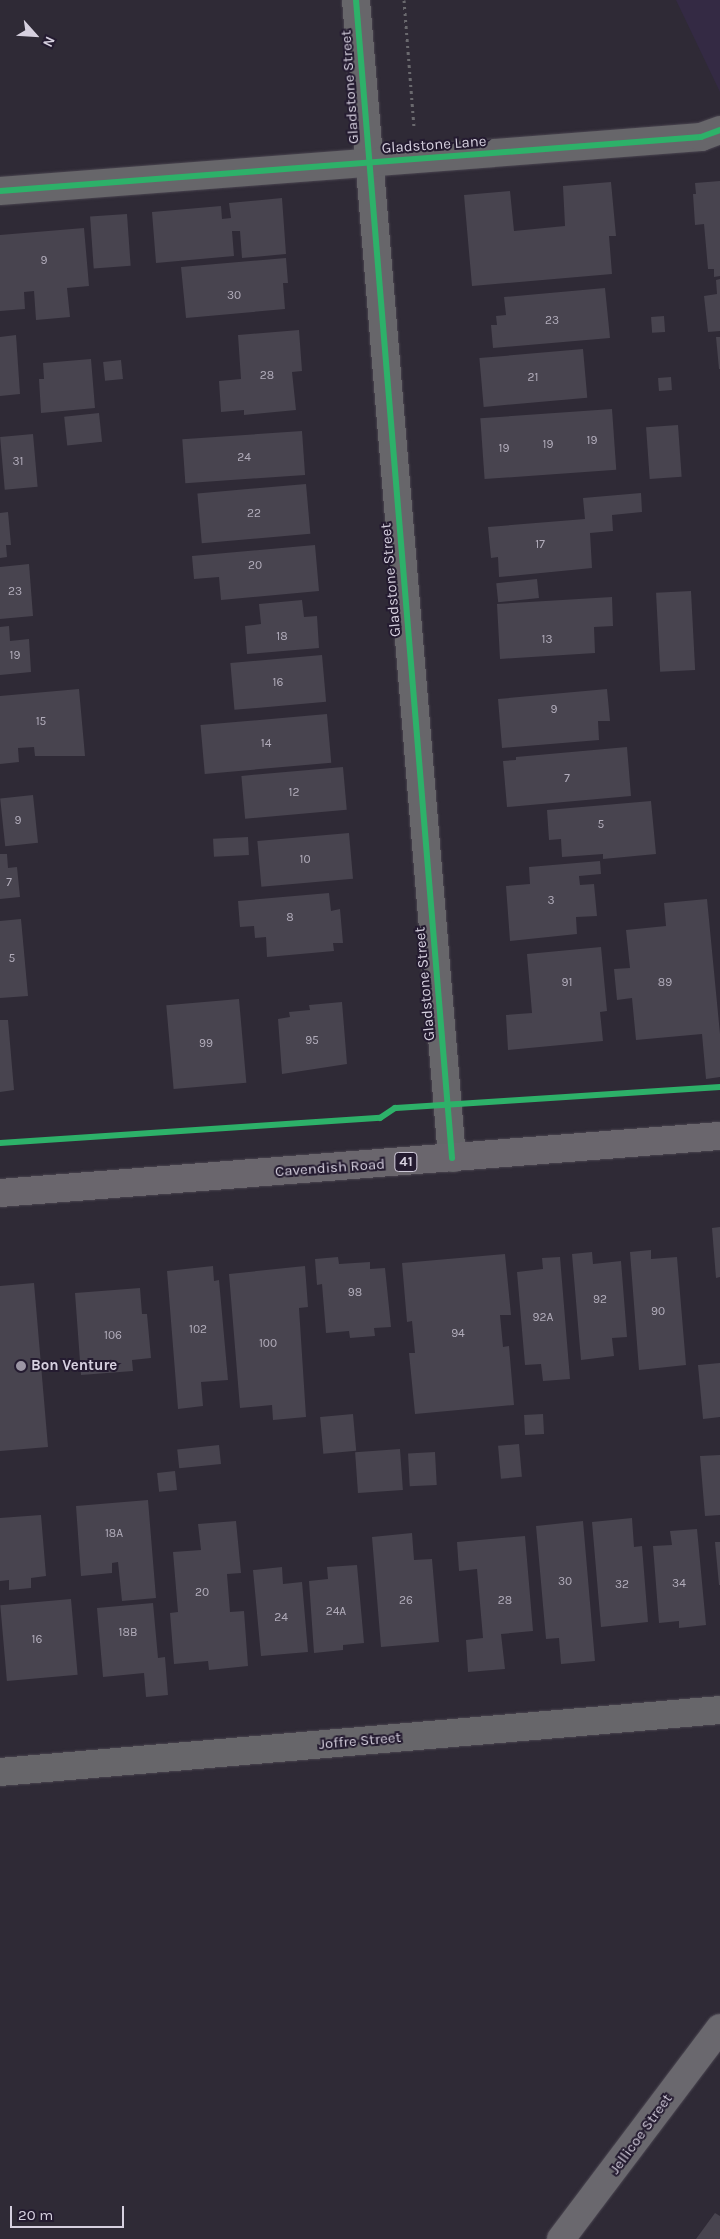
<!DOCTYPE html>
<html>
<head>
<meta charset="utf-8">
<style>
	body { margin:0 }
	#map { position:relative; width:720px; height:2239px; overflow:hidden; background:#2f2a36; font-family:Karla,sans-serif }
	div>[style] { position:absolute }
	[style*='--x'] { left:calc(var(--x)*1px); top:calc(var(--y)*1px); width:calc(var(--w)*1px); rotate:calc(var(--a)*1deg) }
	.built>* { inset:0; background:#342a44 }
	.building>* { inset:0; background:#48444f; transform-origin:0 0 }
	.path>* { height:3px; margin-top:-1.5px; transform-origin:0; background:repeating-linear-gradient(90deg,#6a696e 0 2.5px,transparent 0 6.5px) }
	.roads { filter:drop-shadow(0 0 1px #4a4550) drop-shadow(0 0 1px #4a4550) }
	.street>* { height:28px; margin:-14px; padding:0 14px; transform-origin:14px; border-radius:14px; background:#67666a }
	.secondary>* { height:28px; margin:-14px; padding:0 14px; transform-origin:14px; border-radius:14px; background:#6a686e }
	.primary>* { height:28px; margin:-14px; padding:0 14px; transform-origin:14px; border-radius:14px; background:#6a666d }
	.cycleway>* { height:6px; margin:-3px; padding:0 3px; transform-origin:3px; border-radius:3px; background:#2db169 }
	.dots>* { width:14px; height:14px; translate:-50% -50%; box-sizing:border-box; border:2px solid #241b30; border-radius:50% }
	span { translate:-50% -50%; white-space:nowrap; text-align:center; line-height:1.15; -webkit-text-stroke:4px #241b30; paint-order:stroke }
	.number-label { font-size:12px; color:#b2adbb }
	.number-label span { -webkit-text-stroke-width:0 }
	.shield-label span { padding:1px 4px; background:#241b30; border:1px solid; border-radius:4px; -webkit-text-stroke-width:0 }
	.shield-label { font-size:14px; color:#d6d0df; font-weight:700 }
	.street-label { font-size:15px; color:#d6d0df }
	.poi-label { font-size:15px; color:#d6d0df; font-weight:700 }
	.left { translate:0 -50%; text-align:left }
	.north { position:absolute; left:10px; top:10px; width:50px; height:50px; -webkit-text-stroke:4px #241b30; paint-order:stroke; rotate:116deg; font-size:14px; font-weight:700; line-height:20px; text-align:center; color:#d6d0df }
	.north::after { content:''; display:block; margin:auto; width:18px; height:22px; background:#d6d0df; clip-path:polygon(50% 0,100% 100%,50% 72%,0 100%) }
	.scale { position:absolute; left:10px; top:2206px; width:114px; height:22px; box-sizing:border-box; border:2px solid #d6d0df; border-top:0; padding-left:6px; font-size:15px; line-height:18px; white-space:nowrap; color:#d6d0df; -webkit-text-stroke:4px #241b30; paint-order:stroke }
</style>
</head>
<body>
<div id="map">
	<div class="built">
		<i style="clip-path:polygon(676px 0,720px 0,720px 92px)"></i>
	</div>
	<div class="building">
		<i style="clip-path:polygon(720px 181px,720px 276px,714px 277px,714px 269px,708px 269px,704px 224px,695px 225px,693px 194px,696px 194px,695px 183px)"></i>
		<i style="clip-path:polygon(611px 182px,616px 236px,609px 236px,612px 274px,472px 286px,464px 195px,510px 191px,514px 231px,565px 226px,563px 186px)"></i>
		<i style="clip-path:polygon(282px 198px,286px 254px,242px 258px,240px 231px,232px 231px,234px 256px,156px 263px,152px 212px,221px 206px,222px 219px,231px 218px,229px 203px)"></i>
		<i style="left:127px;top:214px;width:52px;height:37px;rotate:86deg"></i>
		<i style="clip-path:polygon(84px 228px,89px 286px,67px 288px,70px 317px,36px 320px,34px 291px,24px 292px,25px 309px,0 311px,0 235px)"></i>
		<i style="clip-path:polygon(286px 258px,288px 283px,283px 283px,285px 309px,186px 318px,181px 267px)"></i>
		<i style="clip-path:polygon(720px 279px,720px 331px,708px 332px,704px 296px,717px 294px,716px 280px)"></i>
		<i style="clip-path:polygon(605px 288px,610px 338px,493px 348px,491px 325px,497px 325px,496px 316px,506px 315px,504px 297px)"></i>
		<i style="left:664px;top:316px;width:16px;height:13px;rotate:86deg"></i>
		<i style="clip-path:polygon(299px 330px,302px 371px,292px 372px,296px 410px,244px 415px,244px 410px,221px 412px,219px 381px,241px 379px,238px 335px)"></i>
		<i style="clip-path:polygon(16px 335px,20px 394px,0 396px,0 337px)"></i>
		<i style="clip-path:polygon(716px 337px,720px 337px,720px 369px,719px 369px)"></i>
		<i style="left:583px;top:349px;width:49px;height:104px;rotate:85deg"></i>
		<i style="clip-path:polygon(91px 359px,95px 408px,41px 413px,39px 379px,44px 379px,43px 363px)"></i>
		<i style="left:121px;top:360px;width:19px;height:18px;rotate:84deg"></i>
		<i style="left:671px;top:377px;width:13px;height:13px;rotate:86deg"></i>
		<i style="left:612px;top:409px;width:61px;height:132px;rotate:86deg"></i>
		<i style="left:99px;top:413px;width:29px;height:35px;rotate:84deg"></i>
		<i style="left:678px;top:425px;width:52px;height:32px;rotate:86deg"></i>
		<i style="left:302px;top:431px;width:44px;height:120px;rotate:86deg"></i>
		<i style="left:33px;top:434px;width:53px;height:33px;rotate:85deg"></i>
		<i style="left:306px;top:484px;width:50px;height:109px;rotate:85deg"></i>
		<i style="clip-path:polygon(641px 493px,642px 512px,612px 515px,613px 531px,590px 533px,592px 568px,499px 577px,498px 557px,491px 558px,488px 527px,585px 519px,583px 498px)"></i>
		<i style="clip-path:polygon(8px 512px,11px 545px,6px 545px,7px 557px,0 558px,0 513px)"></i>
		<i style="clip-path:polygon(315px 545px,319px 591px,221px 600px,219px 577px,194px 579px,192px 556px)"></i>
		<i style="clip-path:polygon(29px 564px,33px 616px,0 619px,0 567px)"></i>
		<i style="left:537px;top:579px;width:19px;height:41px;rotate:84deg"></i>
		<i style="left:691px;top:591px;width:79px;height:35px;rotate:87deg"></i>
		<i style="clip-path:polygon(612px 597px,613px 626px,594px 627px,595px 653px,500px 659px,497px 604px)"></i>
		<i style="clip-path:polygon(302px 600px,304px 617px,317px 616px,319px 648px,247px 654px,245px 626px,261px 624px,259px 604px)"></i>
		<i style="clip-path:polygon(9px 626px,10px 641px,29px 639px,31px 672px,0 675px,0 627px)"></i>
		<i style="left:322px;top:655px;width:47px;height:92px;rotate:85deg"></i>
		<i style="clip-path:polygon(79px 689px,85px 756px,35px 756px,34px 747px,18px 748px,19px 762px,0 764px,0 696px)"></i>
		<i style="clip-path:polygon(607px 689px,610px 721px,598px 721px,599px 740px,502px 748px,498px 699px)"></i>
		<i style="left:327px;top:714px;width:49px;height:127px;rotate:85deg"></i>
		<i style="clip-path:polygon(627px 747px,631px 796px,507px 807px,503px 761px,516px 760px,516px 757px)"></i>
		<i style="left:343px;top:767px;width:43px;height:102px;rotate:85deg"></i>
		<i style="left:33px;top:795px;width:48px;height:33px;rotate:84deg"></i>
		<i style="clip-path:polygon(651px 801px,656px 854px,603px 859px,603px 854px,562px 857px,561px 839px,549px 840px,547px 810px)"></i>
		<i style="left:349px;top:833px;width:46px;height:92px;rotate:85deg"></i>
		<i style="left:248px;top:837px;width:18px;height:35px;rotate:87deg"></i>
		<i style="clip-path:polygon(0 854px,7px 854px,8px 868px,17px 867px,20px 897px,0 899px)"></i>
		<i style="clip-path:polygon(600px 861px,601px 874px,579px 876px,580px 885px,594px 884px,597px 916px,576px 917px,577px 934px,510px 941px,506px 886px,530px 884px,529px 867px)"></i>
		<i style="clip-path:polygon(329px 893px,331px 911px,340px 909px,343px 943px,333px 943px,334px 951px,267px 957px,266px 937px,255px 938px,254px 926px,240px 927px,238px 901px)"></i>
		<i style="clip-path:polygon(707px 899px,720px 1034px,720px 1077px,706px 1079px,702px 1034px,636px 1040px,632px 998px,617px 1000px,614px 969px,630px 968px,626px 930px,666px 926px,664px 903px)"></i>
		<i style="clip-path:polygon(21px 919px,28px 996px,0 998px,0 921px)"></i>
		<i style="clip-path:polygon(601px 947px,607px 1011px,600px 1012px,603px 1041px,508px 1050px,506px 1015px,532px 1013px,527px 954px)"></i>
		<i style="left:239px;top:999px;width:84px;height:73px;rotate:85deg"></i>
		<i style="clip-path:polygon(342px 1002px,347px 1064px,282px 1074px,278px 1019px,290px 1017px,289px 1012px,310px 1010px,309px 1005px)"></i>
		<i style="clip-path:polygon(0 1020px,8px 1020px,14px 1090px,0 1092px)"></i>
		<i style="clip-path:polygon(720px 1227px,720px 1277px,716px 1278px,712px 1228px)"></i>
		<i style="clip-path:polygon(651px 1250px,651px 1259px,677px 1257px,686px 1365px,639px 1370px,630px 1252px)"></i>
		<i style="clip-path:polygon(592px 1252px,593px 1264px,621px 1261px,627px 1337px,612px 1338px,614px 1356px,581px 1360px,572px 1254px)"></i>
		<i style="clip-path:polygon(505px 1254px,511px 1315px,500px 1315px,503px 1347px,509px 1346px,514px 1405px,415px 1414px,409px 1353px,415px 1353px,412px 1321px,407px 1322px,402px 1263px)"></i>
		<i style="clip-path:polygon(338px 1257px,339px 1264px,370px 1262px,370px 1269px,385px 1268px,391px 1327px,374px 1328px,375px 1336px,350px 1338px,349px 1331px,326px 1333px,322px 1284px,317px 1285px,315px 1259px)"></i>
		<i style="clip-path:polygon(560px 1257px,570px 1379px,543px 1381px,541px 1364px,525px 1365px,517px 1272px,543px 1269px,542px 1258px)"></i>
		<i style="clip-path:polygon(213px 1266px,214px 1281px,219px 1280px,228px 1380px,201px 1382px,203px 1406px,178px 1409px,167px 1271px)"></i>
		<i style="clip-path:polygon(305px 1266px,308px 1307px,299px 1308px,306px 1417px,273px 1420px,272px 1405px,240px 1408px,229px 1274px)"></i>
		<i style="clip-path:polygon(34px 1283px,48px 1447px,0 1451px,0 1286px)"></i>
		<i style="clip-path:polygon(140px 1288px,142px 1314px,147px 1314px,151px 1358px,132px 1360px,133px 1371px,81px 1375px,75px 1293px)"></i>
		<i style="clip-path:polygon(720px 1363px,720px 1417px,703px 1419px,698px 1365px)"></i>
		<i style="left:353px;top:1414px;width:37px;height:33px;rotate:85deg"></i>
		<i style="left:543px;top:1414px;width:20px;height:19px;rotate:87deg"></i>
		<i style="left:519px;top:1444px;width:33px;height:21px;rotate:85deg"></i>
		<i style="left:219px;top:1445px;width:19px;height:42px;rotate:84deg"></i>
		<i style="left:400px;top:1449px;width:41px;height:45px;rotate:86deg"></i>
		<i style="left:435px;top:1452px;width:33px;height:27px;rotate:87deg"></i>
		<i style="clip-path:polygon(720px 1455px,720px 1515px,705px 1516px,700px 1456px)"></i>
		<i style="left:175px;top:1471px;width:19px;height:18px;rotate:84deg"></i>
		<i style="clip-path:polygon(148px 1500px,156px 1598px,122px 1601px,118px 1562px,112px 1563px,112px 1573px,81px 1576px,76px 1506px)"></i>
		<i style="clip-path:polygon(41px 1515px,46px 1576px,31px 1578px,31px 1588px,9px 1590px,9px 1580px,0 1581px,0 1518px)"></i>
		<i style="clip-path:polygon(632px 1518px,634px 1547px,642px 1546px,648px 1622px,601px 1627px,592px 1522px)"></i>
		<i style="clip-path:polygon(236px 1521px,241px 1573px,227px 1574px,230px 1612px,244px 1611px,248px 1666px,209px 1670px,208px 1661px,174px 1664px,170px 1613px,178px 1612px,173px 1552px,201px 1550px,198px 1524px)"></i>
		<i style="clip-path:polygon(583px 1521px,595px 1661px,561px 1664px,559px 1638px,546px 1639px,536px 1526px)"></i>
		<i style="clip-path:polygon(697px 1529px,706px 1625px,679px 1628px,679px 1621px,659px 1623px,653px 1546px,672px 1545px,670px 1531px)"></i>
		<i style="clip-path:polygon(412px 1533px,414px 1560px,432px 1559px,439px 1642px,381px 1647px,372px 1537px)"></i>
		<i style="clip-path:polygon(525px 1536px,533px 1631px,501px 1634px,505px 1669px,468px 1672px,466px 1640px,483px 1638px,477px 1569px,459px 1571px,457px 1542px)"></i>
		<i style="clip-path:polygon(715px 1542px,720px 1542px,720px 1585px,719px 1585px)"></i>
		<i style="clip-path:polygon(357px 1565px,364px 1643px,343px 1645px,343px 1650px,314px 1653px,309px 1581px,328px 1579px,327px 1567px)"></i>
		<i style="clip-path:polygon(282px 1567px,283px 1584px,302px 1582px,308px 1652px,261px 1656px,253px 1570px)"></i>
		<i style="left:71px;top:1599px;width:76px;height:71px;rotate:85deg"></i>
		<i style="clip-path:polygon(153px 1603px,158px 1658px,165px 1657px,168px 1695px,146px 1697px,144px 1673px,103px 1677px,97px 1608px)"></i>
		<i style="clip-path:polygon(715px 2213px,720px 2216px,720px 2239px,696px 2239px)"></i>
	</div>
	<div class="path">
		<i style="--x:404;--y:0;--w:126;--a:85.5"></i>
	</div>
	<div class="roads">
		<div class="street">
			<i style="--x:356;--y:0;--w:1162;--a:85.26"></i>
			<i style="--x:0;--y:191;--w:703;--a:-4.4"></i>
			<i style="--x:701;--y:137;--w:20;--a:-20"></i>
			<i style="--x:0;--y:1772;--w:723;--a:-4.92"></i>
		</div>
		<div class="secondary">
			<i style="--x:561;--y:2239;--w:264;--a:-53"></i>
		</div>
		<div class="primary">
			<i style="--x:0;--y:1193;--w:722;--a:-4.53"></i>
		</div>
	</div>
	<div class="cycleway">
		<i style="--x:356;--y:0;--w:1162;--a:85.26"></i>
		<i style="--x:0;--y:191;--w:703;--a:-4.4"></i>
		<i style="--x:701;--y:137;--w:20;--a:-20"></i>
		<i style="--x:0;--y:1143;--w:381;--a:-3.8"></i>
		<i style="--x:380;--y:1118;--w:18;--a:-34"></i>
		<i style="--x:395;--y:1108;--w:326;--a:-3.7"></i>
	</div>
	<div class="dots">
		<i style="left:21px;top:1366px;background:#9c96a4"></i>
	</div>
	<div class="number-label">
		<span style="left:44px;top:261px">9</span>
		<span style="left:234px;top:296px">30</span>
		<span style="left:552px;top:321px">23</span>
		<span style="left:267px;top:376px">28</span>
		<span style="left:533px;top:378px">21</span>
		<span style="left:592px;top:441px">19</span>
		<span style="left:548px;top:445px">19</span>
		<span style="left:504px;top:449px">19</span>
		<span style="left:244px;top:458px">24</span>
		<span style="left:18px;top:462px">31</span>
		<span style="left:254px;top:514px">22</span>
		<span style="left:540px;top:545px">17</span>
		<span style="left:255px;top:566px">20</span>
		<span style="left:15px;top:592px">23</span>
		<span style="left:282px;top:637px">18</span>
		<span style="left:547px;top:640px">13</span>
		<span style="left:15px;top:656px">19</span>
		<span style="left:278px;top:683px">16</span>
		<span style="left:554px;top:710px">9</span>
		<span style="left:41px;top:722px">15</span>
		<span style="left:266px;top:744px">14</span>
		<span style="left:567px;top:779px">7</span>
		<span style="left:294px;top:793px">12</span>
		<span style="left:18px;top:821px">9</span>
		<span style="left:601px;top:825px">5</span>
		<span style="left:305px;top:860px">10</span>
		<span style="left:9px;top:883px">7</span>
		<span style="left:551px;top:901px">3</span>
		<span style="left:290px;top:918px">8</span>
		<span style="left:12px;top:959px">5</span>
		<span style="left:567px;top:983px">91</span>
		<span style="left:665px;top:983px">89</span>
		<span style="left:312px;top:1041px">95</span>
		<span style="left:206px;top:1044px">99</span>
		<span style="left:355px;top:1293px">98</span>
		<span style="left:600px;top:1300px">92</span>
		<span style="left:658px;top:1312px">90</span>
		<span style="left:543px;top:1318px">92A</span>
		<span style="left:198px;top:1330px">102</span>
		<span style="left:458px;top:1334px">94</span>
		<span style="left:113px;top:1336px">106</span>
		<span style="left:268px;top:1344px">100</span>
		<span style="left:114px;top:1534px">18A</span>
		<span style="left:565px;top:1582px">30</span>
		<span style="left:679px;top:1584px">34</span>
		<span style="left:622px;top:1585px">32</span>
		<span style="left:202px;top:1593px">20</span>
		<span style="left:406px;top:1601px">26</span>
		<span style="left:505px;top:1601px">28</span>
		<span style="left:336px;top:1612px">24A</span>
		<span style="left:281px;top:1618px">24</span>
		<span style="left:128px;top:1633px">18B</span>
		<span style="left:37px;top:1640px">16</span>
	</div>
	<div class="shield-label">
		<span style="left:406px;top:1162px">41</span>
	</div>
	<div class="street-label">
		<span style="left:350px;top:87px;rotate:-94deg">Gladstone Street</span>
		<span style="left:434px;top:145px;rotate:-4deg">Gladstone Lane</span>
		<span style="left:391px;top:580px;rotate:-95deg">Gladstone Street</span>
		<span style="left:425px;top:984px;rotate:-95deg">Gladstone Street</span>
		<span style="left:330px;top:1168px;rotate:-4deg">Cavendish Road</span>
		<span style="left:360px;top:1741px;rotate:-5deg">Joffre Street</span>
		<span style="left:641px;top:2134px;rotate:-54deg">Jellicoe Street</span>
	</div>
	<div class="poi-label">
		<span class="left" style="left:31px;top:1366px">Bon Venture</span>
	</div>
	<div class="north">N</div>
	<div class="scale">20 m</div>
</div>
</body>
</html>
